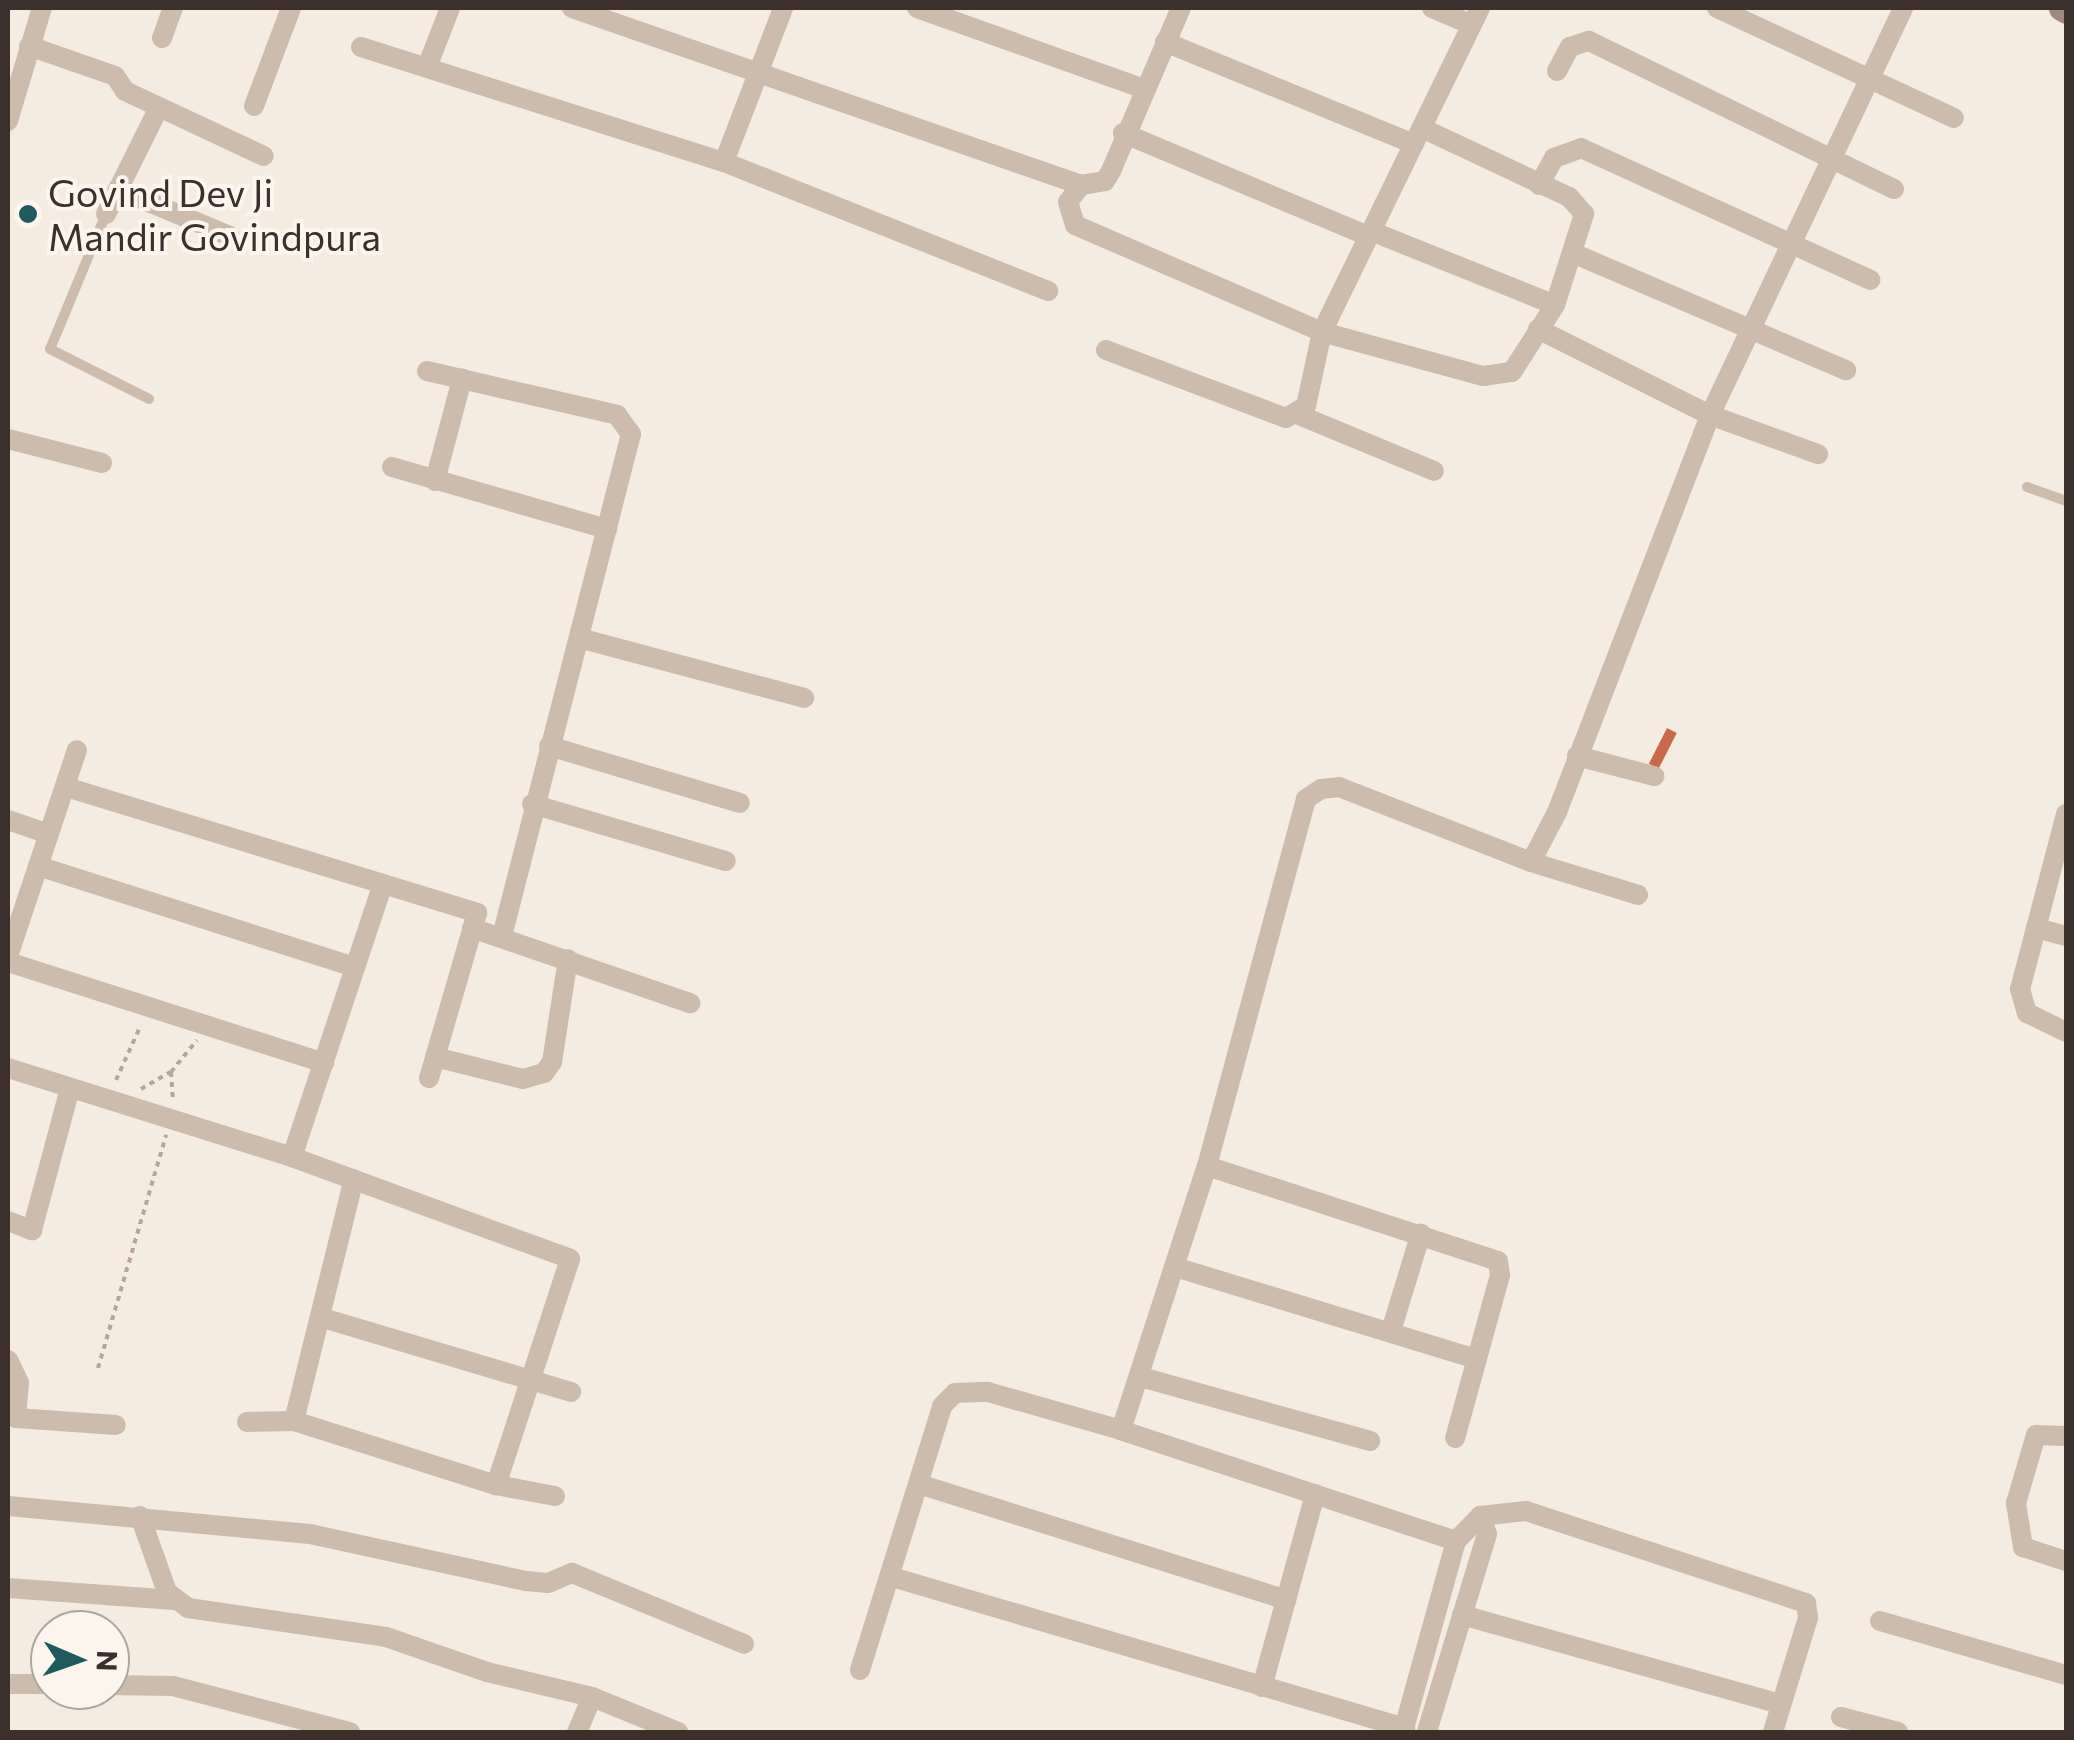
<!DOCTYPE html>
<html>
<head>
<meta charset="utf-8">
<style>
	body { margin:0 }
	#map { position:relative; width:2074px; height:1740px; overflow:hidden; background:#f4ebe1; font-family:Commissioner,sans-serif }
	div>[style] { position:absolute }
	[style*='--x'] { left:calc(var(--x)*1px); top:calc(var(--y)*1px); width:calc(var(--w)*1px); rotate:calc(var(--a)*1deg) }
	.building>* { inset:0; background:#c8694b; transform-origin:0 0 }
	.path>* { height:4px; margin-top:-2px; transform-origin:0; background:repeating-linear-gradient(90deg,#b9a596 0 5px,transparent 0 10px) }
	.lane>* { height:10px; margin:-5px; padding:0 5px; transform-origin:5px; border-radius:5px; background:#cdbbac }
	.street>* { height:20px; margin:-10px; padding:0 10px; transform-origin:10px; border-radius:10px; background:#cdbbac }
	.secondary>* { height:25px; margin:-12.5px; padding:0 12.5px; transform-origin:12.5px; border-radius:12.5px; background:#a18a7d }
	.dots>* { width:28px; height:28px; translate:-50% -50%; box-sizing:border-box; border:5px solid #fbf5ee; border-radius:50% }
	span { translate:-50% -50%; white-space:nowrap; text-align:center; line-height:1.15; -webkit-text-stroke:8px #fbf5ee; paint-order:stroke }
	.poi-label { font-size:38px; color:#3b302b }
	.left { translate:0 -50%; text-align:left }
	.frame { position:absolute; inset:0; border:10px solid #3b302b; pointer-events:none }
	.north { position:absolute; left:30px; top:1610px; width:100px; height:100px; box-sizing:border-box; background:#fbf5ee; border:2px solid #aea6a0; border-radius:50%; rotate:92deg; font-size:28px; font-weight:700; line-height:40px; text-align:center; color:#3b302b }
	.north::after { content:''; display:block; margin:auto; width:35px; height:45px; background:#1f5a5e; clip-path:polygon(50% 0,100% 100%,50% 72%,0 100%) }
</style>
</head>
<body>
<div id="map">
	<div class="building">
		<i style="left:1667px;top:728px;width:11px;height:40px;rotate:27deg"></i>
	</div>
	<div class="path">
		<i style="--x:171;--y:1072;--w:30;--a:86"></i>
		<i style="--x:116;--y:1080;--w:60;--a:-65.6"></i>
		<i style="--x:141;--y:1089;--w:34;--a:-30"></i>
		<i style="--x:171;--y:1072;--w:41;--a:-50.9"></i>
		<i style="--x:98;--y:1368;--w:243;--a:-73.7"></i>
	</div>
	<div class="lane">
		<i style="--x:106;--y:214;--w:146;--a:112.5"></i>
		<i style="--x:50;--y:349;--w:111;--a:26.8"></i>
		<i style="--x:2027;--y:487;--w:41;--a:19.7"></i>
	</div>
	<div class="street">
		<i style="--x:572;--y:8;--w:539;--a:19.17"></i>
		<i style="--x:1081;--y:185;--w:24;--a:-9"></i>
		<i style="--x:1105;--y:181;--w:12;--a:-59"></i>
		<i style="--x:1111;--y:171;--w:177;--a:-66.8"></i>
		<i style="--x:917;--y:8;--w:241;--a:19.6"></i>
		<i style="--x:1432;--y:8;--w:43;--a:23"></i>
		<i style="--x:1717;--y:8;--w:261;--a:24.9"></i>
		<i style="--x:162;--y:38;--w:32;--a:-70"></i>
		<i style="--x:1165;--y:42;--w:269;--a:22.3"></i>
		<i style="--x:29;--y:46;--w:91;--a:19.2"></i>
		<i style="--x:115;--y:76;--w:18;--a:56"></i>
		<i style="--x:125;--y:91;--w:153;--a:25.1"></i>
		<i style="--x:361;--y:47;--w:381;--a:17.6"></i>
		<i style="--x:724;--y:162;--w:349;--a:21.7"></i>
		<i style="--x:427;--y:67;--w:63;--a:-68.7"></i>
		<i style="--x:1557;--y:71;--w:27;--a:-62"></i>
		<i style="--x:1570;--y:47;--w:20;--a:-18"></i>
		<i style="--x:1589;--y:41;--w:339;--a:25.9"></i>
		<i style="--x:254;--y:106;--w:105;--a:-69.3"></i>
		<i style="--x:8;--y:121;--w:118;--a:-73.3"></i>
		<i style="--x:1123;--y:133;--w:266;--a:22.8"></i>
		<i style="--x:724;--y:162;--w:165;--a:-69"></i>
		<i style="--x:1081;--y:185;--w:21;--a:127"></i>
		<i style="--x:1068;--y:202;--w:24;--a:73"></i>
		<i style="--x:1075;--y:225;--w:269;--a:23.4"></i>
		<i style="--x:1322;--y:332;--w:360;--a:-64"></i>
		<i style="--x:1539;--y:185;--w:31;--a:-61"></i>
		<i style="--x:1554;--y:158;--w:29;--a:-20"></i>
		<i style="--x:1581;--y:148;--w:318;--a:24.5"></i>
		<i style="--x:118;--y:189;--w:121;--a:22.8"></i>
		<i style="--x:106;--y:214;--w:119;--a:-63.6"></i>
		<i style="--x:1371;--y:231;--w:198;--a:21.9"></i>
		<i style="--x:1575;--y:254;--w:295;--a:23.2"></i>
		<i style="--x:1538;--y:329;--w:192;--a:26.6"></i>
		<i style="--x:1710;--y:415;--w:115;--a:19.9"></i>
		<i style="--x:1106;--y:350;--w:192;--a:20.7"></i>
		<i style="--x:1286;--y:418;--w:23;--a:-31"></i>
		<i style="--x:1306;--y:406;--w:76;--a:-77.8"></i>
		<i style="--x:1322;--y:332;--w:167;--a:15.3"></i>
		<i style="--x:1483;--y:376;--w:29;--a:-8"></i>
		<i style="--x:1512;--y:372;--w:80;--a:-57.3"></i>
		<i style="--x:1555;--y:305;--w:96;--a:-72.3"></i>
		<i style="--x:1584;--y:214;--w:23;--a:-131"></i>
		<i style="--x:1569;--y:197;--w:162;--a:-154.9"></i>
		<i style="--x:427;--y:371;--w:195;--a:13"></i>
		<i style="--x:617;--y:415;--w:24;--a:54"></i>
		<i style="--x:631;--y:434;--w:518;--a:104.41"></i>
		<i style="--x:1299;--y:415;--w:146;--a:22.5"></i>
		<i style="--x:8;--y:439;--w:97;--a:14.3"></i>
		<i style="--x:392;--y:467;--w:224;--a:16.1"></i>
		<i style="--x:435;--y:481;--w:106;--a:-75.2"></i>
		<i style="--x:579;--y:638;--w:233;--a:14.9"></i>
		<i style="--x:549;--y:746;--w:199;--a:16.6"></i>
		<i style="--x:1577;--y:756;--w:80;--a:14.6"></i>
		<i style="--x:66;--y:787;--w:430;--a:17"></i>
		<i style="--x:477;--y:913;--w:172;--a:106.2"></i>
		<i style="--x:532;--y:804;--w:202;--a:16.4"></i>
		<i style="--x:2066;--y:814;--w:181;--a:104.7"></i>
		<i style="--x:2020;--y:989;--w:25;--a:74"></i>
		<i style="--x:2027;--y:1013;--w:43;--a:26"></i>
		<i style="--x:8;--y:820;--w:43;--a:18.9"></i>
		<i style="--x:1531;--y:862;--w:112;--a:17.1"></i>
		<i style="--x:38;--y:866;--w:333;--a:17.7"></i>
		<i style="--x:472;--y:928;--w:231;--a:19"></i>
		<i style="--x:2036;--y:928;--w:31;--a:15"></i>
		<i style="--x:8;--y:956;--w:217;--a:-71.5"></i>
		<i style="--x:8;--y:962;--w:332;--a:17.7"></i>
		<i style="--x:435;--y:1057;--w:91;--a:14"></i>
		<i style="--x:523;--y:1079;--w:22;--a:-16"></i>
		<i style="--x:544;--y:1073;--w:14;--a:-54"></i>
		<i style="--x:552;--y:1062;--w:104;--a:-81.2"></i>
		<i style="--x:8;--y:1068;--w:298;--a:17.4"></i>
		<i style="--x:292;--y:1157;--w:296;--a:20.1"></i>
		<i style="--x:570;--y:1259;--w:238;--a:108.1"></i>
		<i style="--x:292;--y:1157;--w:288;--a:-71.6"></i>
		<i style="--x:1207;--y:1166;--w:306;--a:18.1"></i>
		<i style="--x:1498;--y:1261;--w:14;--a:82"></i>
		<i style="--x:1500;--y:1275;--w:169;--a:105.4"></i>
		<i style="--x:8;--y:1221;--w:26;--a:21"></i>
		<i style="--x:32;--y:1230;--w:147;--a:-75"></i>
		<i style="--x:1175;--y:1267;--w:314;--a:17"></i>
		<i style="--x:323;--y:1318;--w:259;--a:16.6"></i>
		<i style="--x:1391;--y:1331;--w:102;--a:-73"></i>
		<i style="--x:8;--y:1360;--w:25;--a:64"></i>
		<i style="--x:19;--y:1383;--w:35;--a:95"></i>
		<i style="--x:16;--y:1418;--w:100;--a:4"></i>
		<i style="--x:1141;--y:1377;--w:238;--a:15.6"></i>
		<i style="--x:294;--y:1421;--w:249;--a:-76.1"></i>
		<i style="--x:247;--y:1422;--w:47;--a:-1.2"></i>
		<i style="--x:294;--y:1421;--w:212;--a:17.6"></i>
		<i style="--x:496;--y:1485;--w:60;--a:10.6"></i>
		<i style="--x:2066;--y:1436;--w:30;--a:-178"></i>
		<i style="--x:2036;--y:1435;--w:71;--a:106.4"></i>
		<i style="--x:2016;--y:1503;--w:45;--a:81"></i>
		<i style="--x:2023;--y:1547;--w:45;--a:18"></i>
		<i style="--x:922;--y:1485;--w:382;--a:17.5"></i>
		<i style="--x:8;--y:1506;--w:303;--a:5.3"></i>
		<i style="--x:310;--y:1534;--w:221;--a:12.3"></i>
		<i style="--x:526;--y:1581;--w:22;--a:5"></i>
		<i style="--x:548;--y:1583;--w:26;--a:-23"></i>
		<i style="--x:572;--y:1573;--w:186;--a:22.4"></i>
		<i style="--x:140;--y:1516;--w:81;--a:70.4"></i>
		<i style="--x:167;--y:1592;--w:26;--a:37"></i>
		<i style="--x:188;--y:1608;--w:200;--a:8.3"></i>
		<i style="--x:386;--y:1637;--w:107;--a:19.1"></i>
		<i style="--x:487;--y:1672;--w:108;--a:13.4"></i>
		<i style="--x:592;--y:1697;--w:38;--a:113"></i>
		<i style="--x:1480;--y:1516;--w:46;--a:-6.2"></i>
		<i style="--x:1526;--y:1511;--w:295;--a:18.2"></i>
		<i style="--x:1806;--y:1603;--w:15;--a:82"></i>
		<i style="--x:1808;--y:1618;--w:119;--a:107.1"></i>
		<i style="--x:1456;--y:1541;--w:353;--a:-161.7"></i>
		<i style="--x:1121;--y:1430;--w:278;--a:-72"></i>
		<i style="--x:1207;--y:1166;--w:380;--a:-74.9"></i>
		<i style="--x:1306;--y:799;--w:18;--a:-34"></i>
		<i style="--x:1321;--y:789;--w:18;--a:-6"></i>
		<i style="--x:1339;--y:787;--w:206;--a:21.3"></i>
		<i style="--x:1531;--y:862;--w:56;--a:-62.5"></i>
		<i style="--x:1557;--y:812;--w:425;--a:-68.9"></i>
		<i style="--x:1710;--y:415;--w:450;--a:-64.6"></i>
		<i style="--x:892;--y:1577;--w:535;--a:16.4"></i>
		<i style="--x:8;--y:1588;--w:167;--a:4.1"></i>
		<i style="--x:1462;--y:1615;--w:330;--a:15.6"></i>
		<i style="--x:1880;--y:1621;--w:194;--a:16.2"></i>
		<i style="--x:860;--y:1670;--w:276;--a:-72.7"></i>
		<i style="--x:942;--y:1406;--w:18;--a:-45"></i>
		<i style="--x:955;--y:1393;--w:33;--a:-2"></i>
		<i style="--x:988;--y:1392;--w:138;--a:15.9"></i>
		<i style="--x:8;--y:1684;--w:42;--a:0"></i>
		<i style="--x:110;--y:1685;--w:63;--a:0.9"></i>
		<i style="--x:173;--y:1686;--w:183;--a:14.6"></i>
		<i style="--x:1262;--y:1687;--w:200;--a:-74.6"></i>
		<i style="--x:592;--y:1697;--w:93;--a:22.1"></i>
		<i style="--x:1841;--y:1717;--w:59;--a:14.7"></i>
		<i style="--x:1403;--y:1732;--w:198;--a:-74.5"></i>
		<i style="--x:1456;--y:1541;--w:35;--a:-46"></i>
		<i style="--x:1480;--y:1516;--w:19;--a:69"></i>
		<i style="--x:1487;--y:1534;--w:207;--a:106.9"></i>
	</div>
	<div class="secondary">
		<i style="--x:2061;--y:8;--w:6;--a:31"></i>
	</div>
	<div class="dots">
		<i style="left:28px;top:214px;background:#1f5a5e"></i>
	</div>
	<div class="poi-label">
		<span class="left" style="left:48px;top:214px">Govind Dev Ji<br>Mandir Govindpura</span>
	</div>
	<div class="frame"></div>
	<div class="north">N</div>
</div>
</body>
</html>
